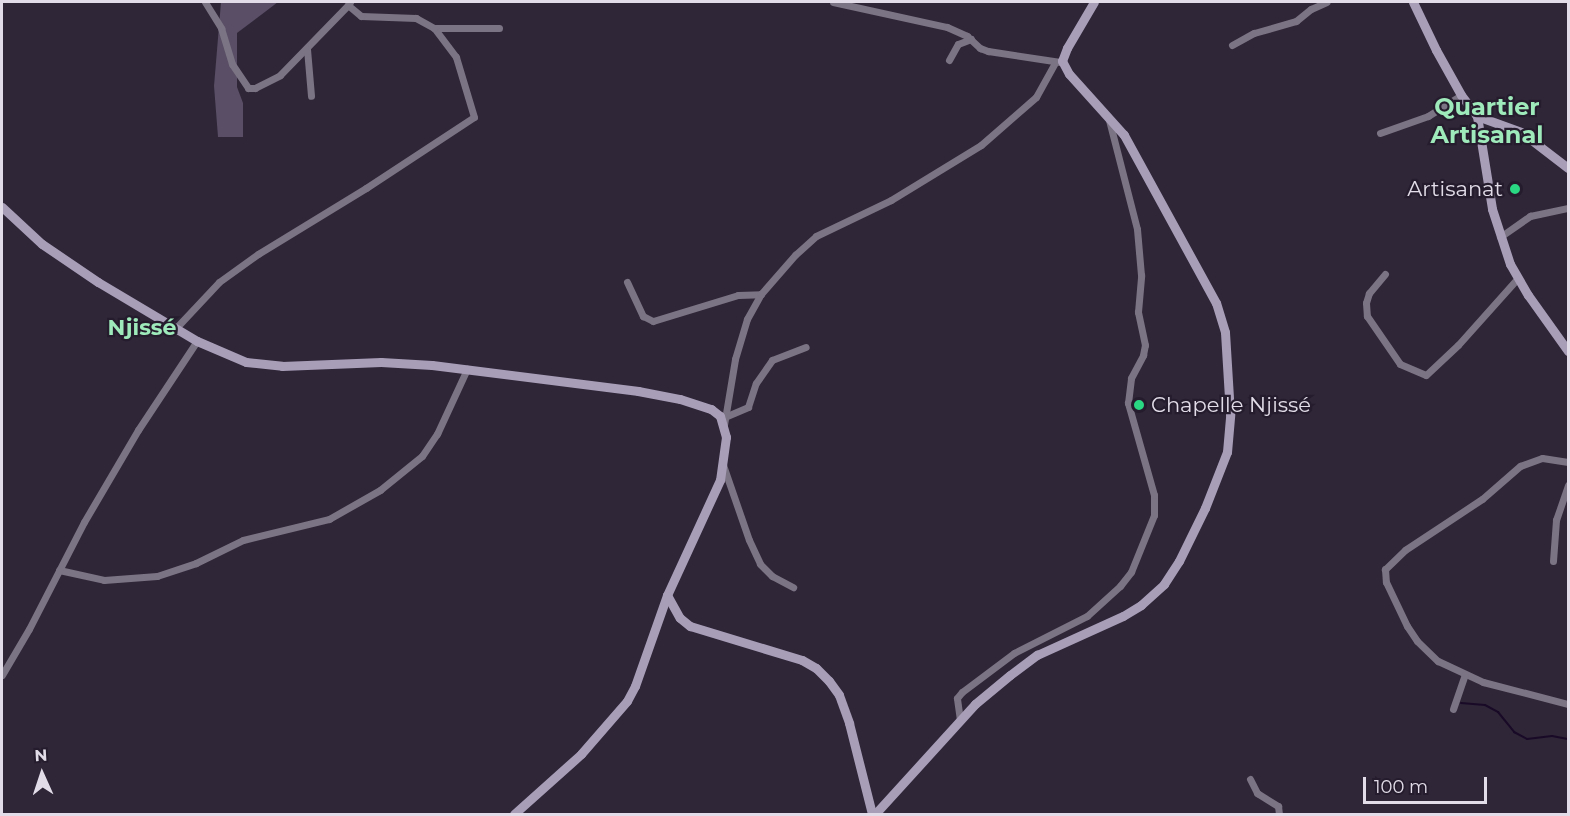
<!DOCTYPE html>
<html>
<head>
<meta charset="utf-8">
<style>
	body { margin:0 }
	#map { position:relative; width:1570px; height:816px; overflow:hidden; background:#2f2638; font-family:Montserrat,sans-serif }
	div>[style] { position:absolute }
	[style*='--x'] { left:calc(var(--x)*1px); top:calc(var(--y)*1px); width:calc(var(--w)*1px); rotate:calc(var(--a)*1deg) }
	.green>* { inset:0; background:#594e65 }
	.stream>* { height:2px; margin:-1px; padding:0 1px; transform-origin:1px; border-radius:1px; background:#190a27 }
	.street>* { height:7px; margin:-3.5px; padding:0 3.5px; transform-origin:3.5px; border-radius:3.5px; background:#7b7484 }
	.secondary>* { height:9px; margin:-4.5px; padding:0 4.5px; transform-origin:4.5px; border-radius:4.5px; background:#a99eb8 }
	.dots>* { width:16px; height:16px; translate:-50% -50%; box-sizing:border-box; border:3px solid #251d2e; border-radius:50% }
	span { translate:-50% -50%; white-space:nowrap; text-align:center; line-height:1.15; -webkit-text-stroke:4.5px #251d2e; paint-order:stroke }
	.poi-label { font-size:21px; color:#e2dce8 }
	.right { translate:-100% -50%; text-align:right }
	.left { translate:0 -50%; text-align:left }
	.neighbourhood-label { font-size:22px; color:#9feaba; font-weight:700 }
	.quarter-label { font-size:24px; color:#9feaba; font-weight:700 }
	.frame { position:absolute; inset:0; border:3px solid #e2dce8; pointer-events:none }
	.north { position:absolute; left:12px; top:744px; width:60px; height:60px; -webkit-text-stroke:4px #251d2e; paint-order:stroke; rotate:357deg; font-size:16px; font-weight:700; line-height:24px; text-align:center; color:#e2dce8 }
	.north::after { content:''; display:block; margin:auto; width:21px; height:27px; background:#e2dce8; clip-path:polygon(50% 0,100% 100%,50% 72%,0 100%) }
	.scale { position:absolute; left:1363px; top:777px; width:124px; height:27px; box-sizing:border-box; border:3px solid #e2dce8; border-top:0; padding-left:8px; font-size:18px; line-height:21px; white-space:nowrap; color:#e2dce8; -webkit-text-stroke:4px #251d2e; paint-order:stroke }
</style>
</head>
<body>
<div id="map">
	<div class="green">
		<i style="clip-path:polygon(221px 2px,278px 2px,237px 33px,237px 87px,243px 103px,243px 137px,218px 137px,214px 86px)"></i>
	</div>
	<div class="stream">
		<i style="--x:1461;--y:703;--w:24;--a:5"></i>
		<i style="--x:1485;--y:705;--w:15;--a:28"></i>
		<i style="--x:1498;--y:712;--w:26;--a:51"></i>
		<i style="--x:1514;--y:732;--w:15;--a:28"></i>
		<i style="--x:1527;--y:739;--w:25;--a:-7"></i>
		<i style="--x:1552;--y:736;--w:16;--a:11"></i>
	</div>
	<div class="street">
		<i style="--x:205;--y:2;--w:31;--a:58"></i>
		<i style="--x:221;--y:28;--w:38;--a:73"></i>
		<i style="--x:232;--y:64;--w:29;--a:56"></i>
		<i style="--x:248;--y:88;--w:7;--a:0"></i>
		<i style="--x:255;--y:88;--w:28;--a:-27"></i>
		<i style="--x:280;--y:75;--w:98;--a:-45.8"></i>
		<i style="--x:833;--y:2;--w:117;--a:12.4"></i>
		<i style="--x:947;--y:27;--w:22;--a:24"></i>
		<i style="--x:967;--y:36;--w:18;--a:43"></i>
		<i style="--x:980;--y:48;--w:9;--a:21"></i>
		<i style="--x:988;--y:51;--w:73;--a:8.7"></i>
		<i style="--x:434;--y:28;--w:65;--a:0"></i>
		<i style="--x:1232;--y:45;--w:25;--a:-29"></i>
		<i style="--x:1254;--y:33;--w:44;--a:-15.9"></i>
		<i style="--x:1296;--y:21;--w:19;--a:-39"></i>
		<i style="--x:1311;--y:9;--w:17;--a:-24"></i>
		<i style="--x:307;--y:49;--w:47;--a:85.1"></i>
		<i style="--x:949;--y:60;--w:18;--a:-61"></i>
		<i style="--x:958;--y:44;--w:14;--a:-21"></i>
		<i style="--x:1380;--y:133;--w:51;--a:-19.5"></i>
		<i style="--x:1428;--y:116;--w:39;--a:-32"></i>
		<i style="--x:1500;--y:237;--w:37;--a:-35"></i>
		<i style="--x:1530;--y:216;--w:39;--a:-12"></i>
		<i style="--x:1385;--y:274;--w:25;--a:130"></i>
		<i style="--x:1369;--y:293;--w:10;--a:107"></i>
		<i style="--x:1366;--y:303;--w:13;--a:86"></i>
		<i style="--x:1367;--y:316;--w:58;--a:55.5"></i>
		<i style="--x:1400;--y:364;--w:28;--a:23"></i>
		<i style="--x:1426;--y:375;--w:44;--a:-43.2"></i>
		<i style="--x:1458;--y:345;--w:89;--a:-48.2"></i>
		<i style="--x:627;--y:282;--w:38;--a:65"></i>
		<i style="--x:643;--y:316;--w:11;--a:27"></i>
		<i style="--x:653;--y:321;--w:89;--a:-17"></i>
		<i style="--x:738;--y:295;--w:23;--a:-2"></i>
		<i style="--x:175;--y:329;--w:64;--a:-46.9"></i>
		<i style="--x:219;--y:282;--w:48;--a:-35.7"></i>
		<i style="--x:258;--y:254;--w:127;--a:-31.4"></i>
		<i style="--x:366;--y:188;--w:129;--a:-33.3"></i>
		<i style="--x:474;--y:117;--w:63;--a:-106.7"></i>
		<i style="--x:456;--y:57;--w:36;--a:-127"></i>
		<i style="--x:434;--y:28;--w:21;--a:-151"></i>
		<i style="--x:416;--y:18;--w:55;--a:-177.9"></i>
		<i style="--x:361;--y:16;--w:17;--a:-140"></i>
		<i style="--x:348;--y:5;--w:4;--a:-56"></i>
		<i style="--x:727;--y:416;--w:23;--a:-23"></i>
		<i style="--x:748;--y:407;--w:25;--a:-72"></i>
		<i style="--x:756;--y:383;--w:28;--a:-55"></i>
		<i style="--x:772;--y:360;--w:36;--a:-21"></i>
		<i style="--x:724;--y:425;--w:67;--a:-80.5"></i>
		<i style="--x:735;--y:359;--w:42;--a:-73.3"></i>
		<i style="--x:747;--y:319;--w:29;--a:-61"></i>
		<i style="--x:761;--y:294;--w:52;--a:-48.9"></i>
		<i style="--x:795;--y:255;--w:28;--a:-42"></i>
		<i style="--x:816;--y:236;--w:83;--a:-25.6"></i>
		<i style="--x:891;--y:200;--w:105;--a:-31.4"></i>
		<i style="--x:981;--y:145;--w:73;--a:-41.1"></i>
		<i style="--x:1036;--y:97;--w:39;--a:-61"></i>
		<i style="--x:1568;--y:462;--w:26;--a:-171"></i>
		<i style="--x:1542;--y:458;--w:23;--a:160"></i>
		<i style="--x:1520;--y:466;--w:50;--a:139"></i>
		<i style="--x:1482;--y:499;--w:92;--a:146.5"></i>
		<i style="--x:1405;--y:550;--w:28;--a:136"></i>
		<i style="--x:1385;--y:569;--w:13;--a:86"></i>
		<i style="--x:1386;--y:582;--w:49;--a:64.5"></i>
		<i style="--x:1407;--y:626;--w:18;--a:56"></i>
		<i style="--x:1417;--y:641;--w:29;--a:44"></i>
		<i style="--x:1438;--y:661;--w:50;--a:25"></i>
		<i style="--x:1483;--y:682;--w:88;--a:14.5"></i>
		<i style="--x:723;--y:465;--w:79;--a:70.9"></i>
		<i style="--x:749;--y:540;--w:26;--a:65"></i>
		<i style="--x:760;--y:564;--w:17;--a:45"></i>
		<i style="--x:772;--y:576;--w:24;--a:28"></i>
		<i style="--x:1553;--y:561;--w:41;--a:-85.8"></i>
		<i style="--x:1556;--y:520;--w:37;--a:-71"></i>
		<i style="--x:59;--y:570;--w:46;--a:12.5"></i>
		<i style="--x:104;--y:580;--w:53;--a:-4.3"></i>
		<i style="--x:157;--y:576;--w:41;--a:-18.4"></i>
		<i style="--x:196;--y:563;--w:52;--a:-26.1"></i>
		<i style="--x:243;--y:540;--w:89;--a:-13.7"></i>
		<i style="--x:329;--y:519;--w:59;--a:-29.6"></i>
		<i style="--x:380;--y:490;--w:54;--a:-39"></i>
		<i style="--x:422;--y:456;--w:27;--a:-56"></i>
		<i style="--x:437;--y:434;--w:72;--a:-65.2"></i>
		<i style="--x:2;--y:675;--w:53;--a:-59.6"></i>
		<i style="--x:29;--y:629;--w:120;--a:-62.8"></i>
		<i style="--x:84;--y:522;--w:107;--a:-59.6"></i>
		<i style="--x:138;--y:430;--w:107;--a:-56.5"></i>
		<i style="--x:1453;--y:709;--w:36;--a:-71"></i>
		<i style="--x:960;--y:720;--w:22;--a:-98"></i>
		<i style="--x:957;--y:698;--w:8;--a:-50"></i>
		<i style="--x:962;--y:692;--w:65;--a:-36.9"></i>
		<i style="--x:1014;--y:653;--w:82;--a:-26.9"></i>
		<i style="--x:1087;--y:616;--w:45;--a:-42.3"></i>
		<i style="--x:1120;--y:586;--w:18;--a:-52"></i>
		<i style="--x:1131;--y:572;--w:61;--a:-68"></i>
		<i style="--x:1154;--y:515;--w:20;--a:-90"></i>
		<i style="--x:1154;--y:495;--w:96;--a:-105.8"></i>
		<i style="--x:1128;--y:403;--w:25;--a:-83"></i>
		<i style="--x:1131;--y:378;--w:26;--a:-62"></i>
		<i style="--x:1143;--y:355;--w:10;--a:-79"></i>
		<i style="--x:1145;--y:345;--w:34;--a:-102"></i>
		<i style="--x:1138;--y:312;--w:37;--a:-85"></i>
		<i style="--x:1141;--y:275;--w:46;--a:-95"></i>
		<i style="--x:1137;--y:229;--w:113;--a:-104.4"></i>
		<i style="--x:1250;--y:779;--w:16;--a:63"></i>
		<i style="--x:1257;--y:793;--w:25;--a:32"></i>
		<i style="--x:1278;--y:806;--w:8;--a:83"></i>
	</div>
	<div class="secondary">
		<i style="--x:1413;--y:2;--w:53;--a:64.4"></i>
		<i style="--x:1436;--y:50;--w:51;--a:60.9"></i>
		<i style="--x:1461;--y:95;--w:26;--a:53"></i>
		<i style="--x:1477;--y:116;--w:47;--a:20"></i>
		<i style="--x:1521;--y:132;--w:59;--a:37.5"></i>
		<i style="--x:1477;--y:116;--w:94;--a:80.8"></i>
		<i style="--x:1492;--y:209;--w:58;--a:71.9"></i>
		<i style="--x:1510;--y:264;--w:36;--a:60"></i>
		<i style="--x:1528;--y:295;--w:69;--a:54.5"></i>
		<i style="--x:2;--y:207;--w:54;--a:42.8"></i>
		<i style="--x:42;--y:244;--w:68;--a:34.2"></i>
		<i style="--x:98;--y:282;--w:115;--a:30.8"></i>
		<i style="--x:197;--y:341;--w:53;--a:23.2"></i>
		<i style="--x:246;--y:362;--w:36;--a:6"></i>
		<i style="--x:282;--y:366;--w:99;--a:-2.3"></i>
		<i style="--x:381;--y:362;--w:51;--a:3.4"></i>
		<i style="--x:432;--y:365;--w:208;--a:7.2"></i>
		<i style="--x:638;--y:391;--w:43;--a:10.8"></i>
		<i style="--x:680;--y:399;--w:33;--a:18"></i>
		<i style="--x:711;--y:409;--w:11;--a:38"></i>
		<i style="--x:720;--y:416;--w:22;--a:74"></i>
		<i style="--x:726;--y:437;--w:43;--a:97.9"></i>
		<i style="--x:720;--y:480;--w:127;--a:114.7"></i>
		<i style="--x:667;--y:595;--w:26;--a:61"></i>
		<i style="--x:680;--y:618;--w:13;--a:39"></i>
		<i style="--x:690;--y:626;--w:117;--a:16.9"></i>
		<i style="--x:802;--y:660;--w:16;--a:30"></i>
		<i style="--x:816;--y:668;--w:18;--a:45"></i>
		<i style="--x:829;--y:681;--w:17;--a:54"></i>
		<i style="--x:839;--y:695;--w:30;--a:70"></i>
		<i style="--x:849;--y:723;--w:94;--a:75.8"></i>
		<i style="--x:514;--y:814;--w:90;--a:-41.8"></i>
		<i style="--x:581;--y:754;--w:70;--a:-49"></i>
		<i style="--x:627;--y:701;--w:17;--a:-62"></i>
		<i style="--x:635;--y:686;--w:96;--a:-70.6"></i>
		<i style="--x:875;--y:814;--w:149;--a:-47.7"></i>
		<i style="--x:975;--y:704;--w:45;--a:-39.6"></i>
		<i style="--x:1010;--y:675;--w:34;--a:-37"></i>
		<i style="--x:1037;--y:655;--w:94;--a:-24.4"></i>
		<i style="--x:1123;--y:616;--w:21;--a:-31"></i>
		<i style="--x:1141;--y:605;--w:31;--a:-42"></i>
		<i style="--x:1164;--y:584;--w:27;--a:-57"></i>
		<i style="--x:1179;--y:561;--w:59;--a:-63.9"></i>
		<i style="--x:1205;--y:508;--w:60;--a:-68.6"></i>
		<i style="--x:1227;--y:452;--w:38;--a:-85"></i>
		<i style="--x:1230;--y:414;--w:82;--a:-93.5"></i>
		<i style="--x:1225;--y:332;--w:30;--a:-107"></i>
		<i style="--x:1216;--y:303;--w:192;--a:-118.7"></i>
		<i style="--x:1124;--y:135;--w:82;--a:-132"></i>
		<i style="--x:1069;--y:74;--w:15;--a:-118"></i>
		<i style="--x:1062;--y:61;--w:14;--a:-69"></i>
		<i style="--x:1067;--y:48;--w:53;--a:-59.6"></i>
	</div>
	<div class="dots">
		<i style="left:1515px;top:189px;background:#2ad884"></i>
		<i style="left:1139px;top:405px;background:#2ad884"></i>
	</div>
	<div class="poi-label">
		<span class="right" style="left:1503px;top:189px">Artisanat</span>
		<span class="left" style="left:1151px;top:405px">Chapelle Njissé</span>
	</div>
	<div class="neighbourhood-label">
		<span style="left:142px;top:328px">Njissé</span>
	</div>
	<div class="quarter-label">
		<span style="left:1487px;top:121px">Quartier<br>Artisanal</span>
	</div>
	<div class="frame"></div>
	<div class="north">N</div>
	<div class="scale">100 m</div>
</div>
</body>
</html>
